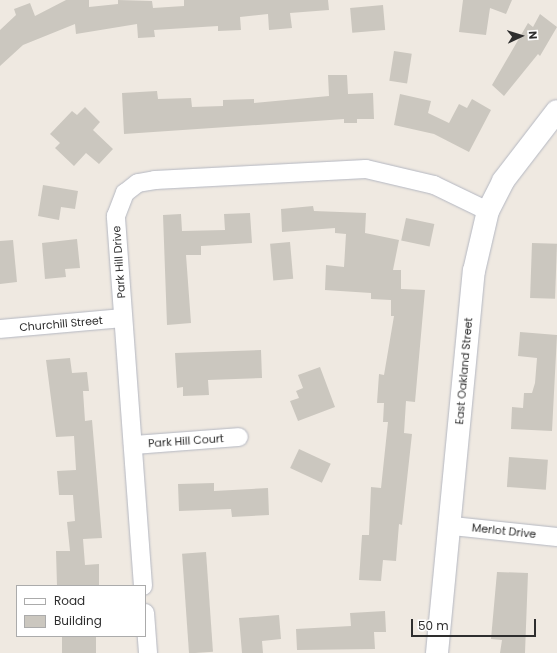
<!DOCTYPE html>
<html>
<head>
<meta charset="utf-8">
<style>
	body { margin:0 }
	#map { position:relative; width:557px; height:653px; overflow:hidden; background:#efe9e1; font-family:Poppins,sans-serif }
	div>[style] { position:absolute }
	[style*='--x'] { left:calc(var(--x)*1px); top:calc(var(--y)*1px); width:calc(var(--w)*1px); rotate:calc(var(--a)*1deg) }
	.building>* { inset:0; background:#cbc7bf; transform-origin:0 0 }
	.roads { filter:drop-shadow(0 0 1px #b4b7c1) drop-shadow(0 0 1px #b4b7c1) }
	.street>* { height:18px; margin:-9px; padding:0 9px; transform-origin:9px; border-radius:9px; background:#fff }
	.secondary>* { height:22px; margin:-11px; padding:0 11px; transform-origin:11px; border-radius:11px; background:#fff }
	span { translate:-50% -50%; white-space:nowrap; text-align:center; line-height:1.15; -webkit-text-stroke:4px #fff; paint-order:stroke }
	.street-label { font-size:11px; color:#2e2e2e }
	.legend { position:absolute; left:16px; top:585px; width:130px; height:52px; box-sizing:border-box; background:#fff; border:1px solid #ababab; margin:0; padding:5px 7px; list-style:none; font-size:12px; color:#2e2e2e }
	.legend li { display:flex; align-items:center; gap:8px; height:20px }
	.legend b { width:20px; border:1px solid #ababab }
	.north { position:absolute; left:501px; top:16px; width:40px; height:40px; -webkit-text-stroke:3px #fff; paint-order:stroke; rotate:86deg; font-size:11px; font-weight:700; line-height:16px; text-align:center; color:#2e2e2e }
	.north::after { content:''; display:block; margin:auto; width:14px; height:18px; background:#2e2e2e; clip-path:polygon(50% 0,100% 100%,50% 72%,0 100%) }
	.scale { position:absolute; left:411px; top:619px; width:125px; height:18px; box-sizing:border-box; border:2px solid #2e2e2e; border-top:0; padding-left:5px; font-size:12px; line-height:14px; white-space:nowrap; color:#2e2e2e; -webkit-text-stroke:3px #fff; paint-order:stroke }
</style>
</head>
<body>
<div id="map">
	<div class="building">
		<i style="clip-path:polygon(66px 0,89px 0,89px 7px,118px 4px,118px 0,152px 1px,153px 8px,184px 6px,184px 0,328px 0,329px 10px,290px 13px,292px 28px,269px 30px,268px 14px,240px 17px,241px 30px,218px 31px,218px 26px,154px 30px,155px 37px,138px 38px,137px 24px,76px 34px,75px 24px,23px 45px,0 66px,0 30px,16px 15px,14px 9px,30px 3px,35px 16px)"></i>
		<i style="clip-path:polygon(463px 0,512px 0,506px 14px,490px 8px,486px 35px,459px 32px)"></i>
		<i style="left:383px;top:5px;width:25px;height:33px;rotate:85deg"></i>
		<i style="clip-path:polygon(540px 14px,557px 27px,540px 56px,538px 54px,504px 96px,492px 85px,528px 23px,533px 27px)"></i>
		<i style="left:394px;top:51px;width:18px;height:30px;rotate:9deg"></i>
		<i style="clip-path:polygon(328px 75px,347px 75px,348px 94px,373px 93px,374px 119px,357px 119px,357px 123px,344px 123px,344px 119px,124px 134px,122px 93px,157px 91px,158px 99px,191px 98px,192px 107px,223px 106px,223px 100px,254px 99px,254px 103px,329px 96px)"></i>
		<i style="clip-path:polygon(400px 94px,431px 101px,428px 113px,449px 123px,459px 104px,467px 108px,472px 99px,491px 110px,469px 152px,434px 134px,394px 125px)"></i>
		<i style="clip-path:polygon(85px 107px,100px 122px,93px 130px,113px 149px,99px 164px,86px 153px,74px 166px,55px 148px,60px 143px,50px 134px,72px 111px,77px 115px)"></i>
		<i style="clip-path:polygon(43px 185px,78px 191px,75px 209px,61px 207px,59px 220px,38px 216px)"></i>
		<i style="clip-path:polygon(313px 206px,314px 211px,366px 213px,365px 233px,399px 240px,393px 270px,401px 270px,401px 289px,425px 290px,415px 402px,406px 401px,404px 433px,412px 434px,402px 525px,399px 524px,396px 561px,383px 560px,381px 581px,359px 580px,362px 535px,369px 535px,371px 487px,381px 488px,388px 422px,383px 422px,384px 403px,377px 403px,379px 374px,384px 375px,394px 316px,391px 316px,391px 300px,371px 299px,371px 293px,325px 290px,326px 265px,344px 267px,346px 234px,335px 233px,335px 228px,282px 232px,281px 209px)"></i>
		<i style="clip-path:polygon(250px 213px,252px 243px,201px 246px,201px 255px,186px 255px,191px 323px,167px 325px,163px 215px,181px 214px,182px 231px,225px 230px,224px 214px)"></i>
		<i style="left:406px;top:218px;width:29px;height:23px;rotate:12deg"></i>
		<i style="clip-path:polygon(77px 239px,80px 268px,65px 269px,66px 277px,45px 279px,42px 243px)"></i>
		<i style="clip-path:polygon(13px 240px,17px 282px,0 284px,0 241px)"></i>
		<i style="left:290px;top:242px;width:37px;height:20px;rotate:85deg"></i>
		<i style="left:532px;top:243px;width:25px;height:55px;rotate:2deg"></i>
		<i style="clip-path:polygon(520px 332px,557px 335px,552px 431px,511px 429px,512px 407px,523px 408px,524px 393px,532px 393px,535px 383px,537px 358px,518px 356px)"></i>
		<i style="clip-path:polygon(261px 350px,262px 378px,208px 380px,209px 395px,183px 396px,183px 387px,177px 388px,175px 353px)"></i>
		<i style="clip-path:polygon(70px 358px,72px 373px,87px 372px,89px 391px,83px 391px,85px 421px,92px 420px,102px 538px,83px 539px,85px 565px,99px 564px,99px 586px,57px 586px,56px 551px,70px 551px,67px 522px,75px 521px,73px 495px,59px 495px,57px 471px,76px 470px,74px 436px,56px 437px,46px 360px)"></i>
		<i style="clip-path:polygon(320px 367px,335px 407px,298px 421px,290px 401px,299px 398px,296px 391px,303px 388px,298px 375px)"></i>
		<i style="left:299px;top:449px;width:35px;height:21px;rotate:25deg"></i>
		<i style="left:509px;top:457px;width:39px;height:30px;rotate:4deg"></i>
		<i style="clip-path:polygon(214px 483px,214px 491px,268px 488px,269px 515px,232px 517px,231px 509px,179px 511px,178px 484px)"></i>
		<i style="left:206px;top:552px;width:100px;height:24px;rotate:86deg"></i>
		<i style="clip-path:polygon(497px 572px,528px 573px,525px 653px,500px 653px,502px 640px,491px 639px)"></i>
		<i style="clip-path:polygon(385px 611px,386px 632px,374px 632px,375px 649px,297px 650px,296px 629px,351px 626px,350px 613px)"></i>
		<i style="clip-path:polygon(279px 615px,281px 639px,262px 641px,263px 653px,242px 653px,239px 618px)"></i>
		<i style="left:62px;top:636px;width:34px;height:17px"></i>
	</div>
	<div class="roads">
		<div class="street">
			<i style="--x:0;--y:329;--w:123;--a:-5.1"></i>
			<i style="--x:133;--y:445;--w:106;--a:-4.3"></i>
			<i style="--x:452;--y:526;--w:106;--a:6"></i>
			<i style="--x:143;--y:586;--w:371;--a:-94.2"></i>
			<i style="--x:116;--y:216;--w:25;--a:-69"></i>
			<i style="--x:125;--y:193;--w:16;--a:-38"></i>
			<i style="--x:138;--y:183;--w:17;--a:-10"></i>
			<i style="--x:155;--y:180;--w:211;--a:-3"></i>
			<i style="--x:366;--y:169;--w:70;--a:13.2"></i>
			<i style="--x:434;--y:185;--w:60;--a:25.7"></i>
			<i style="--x:145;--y:613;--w:40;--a:85.7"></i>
		</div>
		<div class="secondary">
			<i style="--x:437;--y:653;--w:384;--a:-84.5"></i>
			<i style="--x:474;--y:271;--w:62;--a:-76.9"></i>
			<i style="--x:488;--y:211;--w:34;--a:-63"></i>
			<i style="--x:503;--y:181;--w:88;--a:-52.4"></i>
		</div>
	</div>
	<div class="street-label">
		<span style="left:119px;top:262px;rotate:-94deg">Park Hill Drive</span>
		<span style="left:61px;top:324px;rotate:-5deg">Churchill Street</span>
		<span style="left:464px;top:371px;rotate:-85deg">East Oakland Street</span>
		<span style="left:186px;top:441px;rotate:-4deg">Park Hill Court</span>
		<span style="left:504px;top:531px;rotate:6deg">Merlot Drive</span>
	</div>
	<ul class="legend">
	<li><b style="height:5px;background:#fff"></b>Road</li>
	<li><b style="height:11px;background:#cbc7bf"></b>Building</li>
	</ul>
	<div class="north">N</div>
	<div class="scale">50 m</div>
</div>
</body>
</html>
